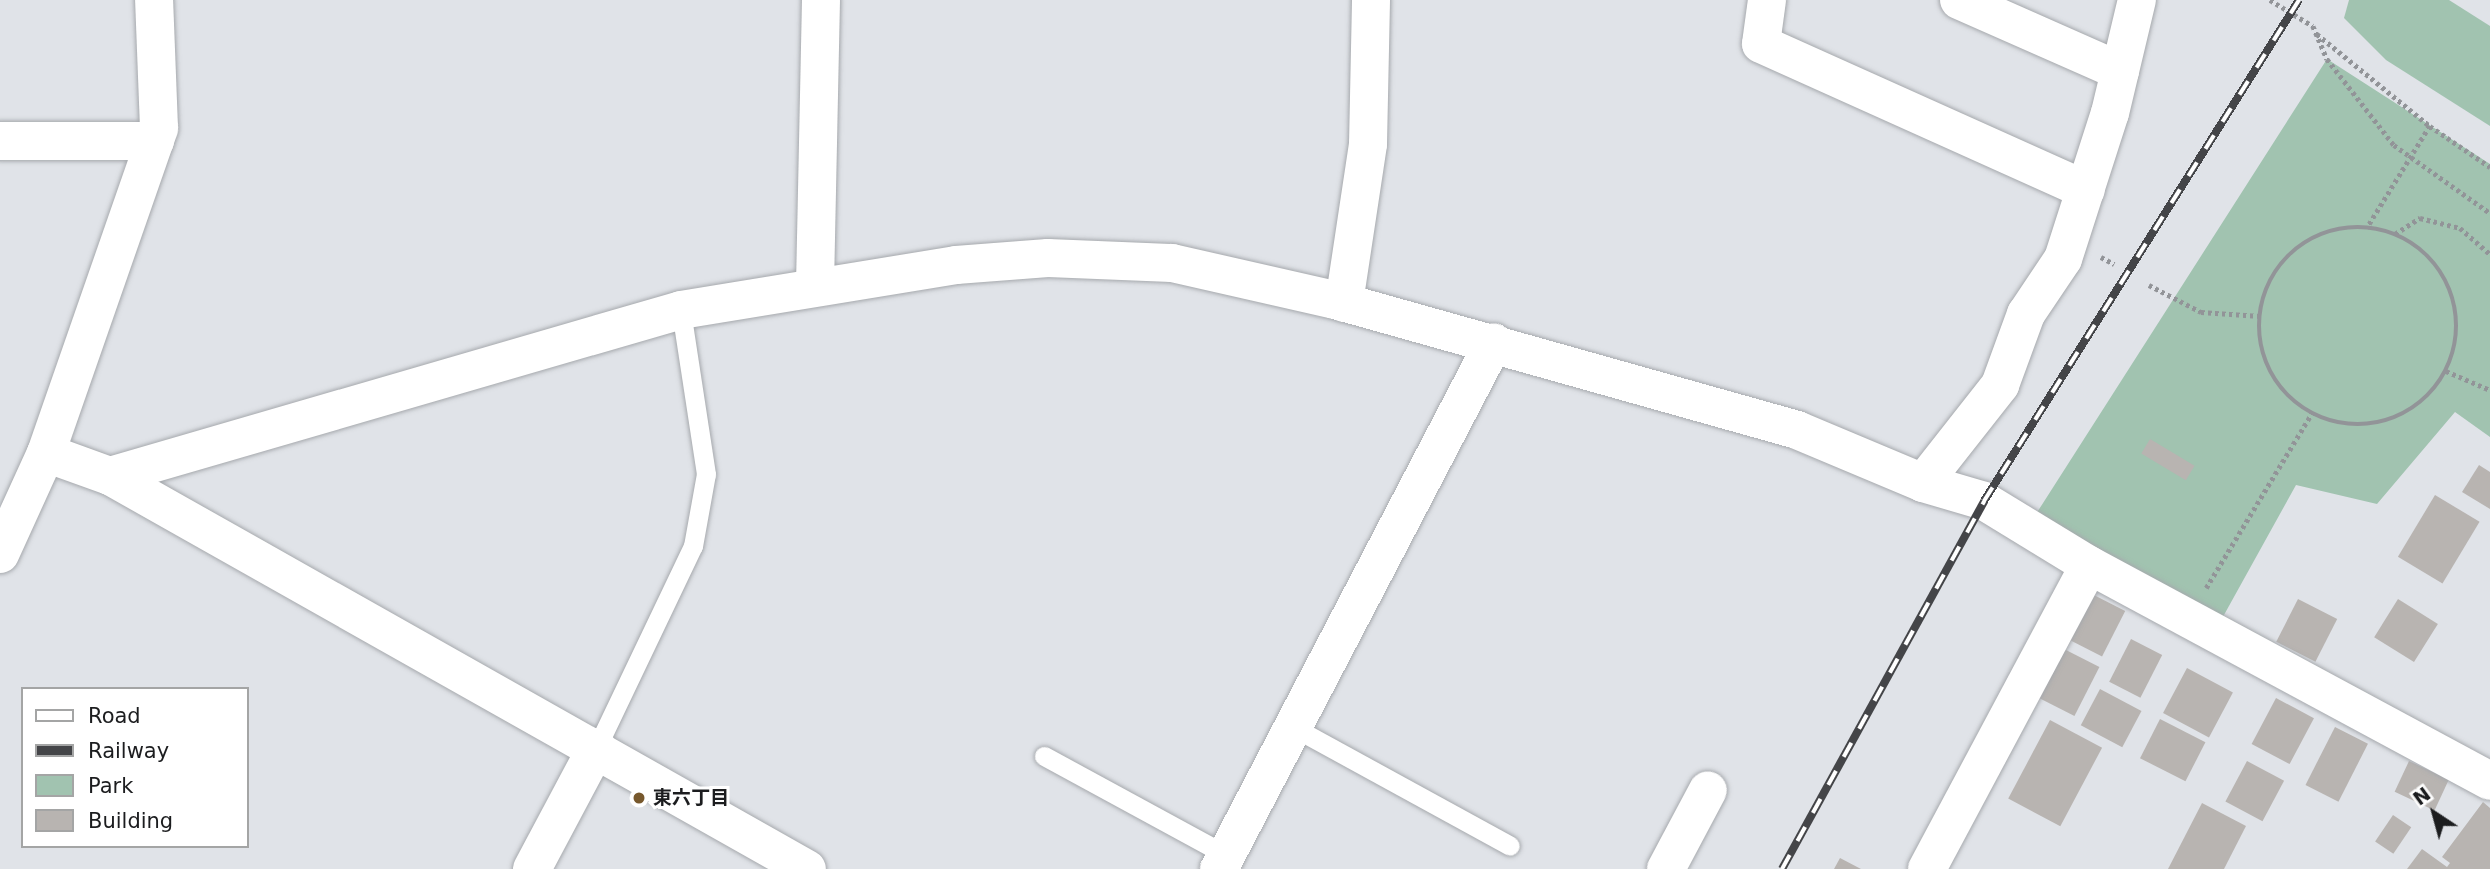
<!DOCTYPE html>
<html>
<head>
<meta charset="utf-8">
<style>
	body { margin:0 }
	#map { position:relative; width:2490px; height:869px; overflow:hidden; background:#e0e3e8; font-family:"DejaVu Sans","Noto Sans JP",sans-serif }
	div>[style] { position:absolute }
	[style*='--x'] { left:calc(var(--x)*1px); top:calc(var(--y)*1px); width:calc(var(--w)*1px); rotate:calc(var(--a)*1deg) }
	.green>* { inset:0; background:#a1c3b0 }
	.building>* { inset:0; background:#b8b4b1; transform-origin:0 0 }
	.path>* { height:4.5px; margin-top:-2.25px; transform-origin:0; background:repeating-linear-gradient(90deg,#929498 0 3.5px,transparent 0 7px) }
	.path>.ring { margin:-2.25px; padding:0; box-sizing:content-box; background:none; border:4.5px solid #929498; border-radius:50% }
	.roads { filter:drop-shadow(0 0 2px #a6a9ad) drop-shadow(0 0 2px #a6a9ad) }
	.lane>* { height:19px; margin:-9.5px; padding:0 9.5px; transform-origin:9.5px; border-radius:9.5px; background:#fff }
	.street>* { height:38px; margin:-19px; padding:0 19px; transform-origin:19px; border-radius:19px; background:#fff }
	.rail>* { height:8px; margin-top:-4px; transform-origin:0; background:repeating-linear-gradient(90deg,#fff 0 16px,#444548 0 32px); box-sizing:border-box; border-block:2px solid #444548 }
	.dots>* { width:19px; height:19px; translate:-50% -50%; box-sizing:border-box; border:4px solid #fff; border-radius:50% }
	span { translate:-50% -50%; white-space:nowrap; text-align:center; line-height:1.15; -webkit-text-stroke:6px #fff; paint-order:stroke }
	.poi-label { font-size:19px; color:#1c1d1f; font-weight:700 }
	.left { translate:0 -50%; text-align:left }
	.legend { position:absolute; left:21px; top:687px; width:228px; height:161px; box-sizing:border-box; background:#fff; border:2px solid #a4a5a5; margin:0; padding:9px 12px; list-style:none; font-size:21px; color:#1c1d1f }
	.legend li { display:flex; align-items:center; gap:14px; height:35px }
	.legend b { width:35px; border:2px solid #a4a5a5 }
	.north { position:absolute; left:2399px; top:778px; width:70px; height:70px; -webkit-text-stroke:5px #fff; paint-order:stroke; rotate:324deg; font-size:19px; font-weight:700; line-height:28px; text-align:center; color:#1c1d1f }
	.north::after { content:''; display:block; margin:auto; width:24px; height:32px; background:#1c1d1f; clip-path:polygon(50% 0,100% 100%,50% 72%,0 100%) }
</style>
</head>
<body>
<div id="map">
	<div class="green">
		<i style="clip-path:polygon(2349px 0,2449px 0,2490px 26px,2490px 126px,2386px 60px,2344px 18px)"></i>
		<i style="clip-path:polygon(2327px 59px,2490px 164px,2490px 437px,2455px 412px,2377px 504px,2296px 485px,2214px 633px,2029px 525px)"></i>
	</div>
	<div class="building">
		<i style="left:2150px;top:439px;width:52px;height:17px;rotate:31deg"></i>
		<i style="clip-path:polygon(2479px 465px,2490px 472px,2490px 509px,2462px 492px)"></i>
		<i style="left:2435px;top:495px;width:52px;height:72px;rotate:31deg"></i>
		<i style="left:2086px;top:591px;width:44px;height:51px;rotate:27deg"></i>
		<i style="left:2298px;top:599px;width:44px;height:48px;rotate:27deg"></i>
		<i style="left:2398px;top:599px;width:47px;height:45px;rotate:32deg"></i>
		<i style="left:2131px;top:639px;width:35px;height:48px;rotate:27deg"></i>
		<i style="left:2062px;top:648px;width:42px;height:55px;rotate:27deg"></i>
		<i style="left:2187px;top:668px;width:52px;height:51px;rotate:28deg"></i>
		<i style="left:2100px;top:689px;width:47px;height:41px;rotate:28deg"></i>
		<i style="left:2276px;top:698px;width:43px;height:52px;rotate:28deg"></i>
		<i style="left:2160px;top:719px;width:51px;height:44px;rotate:27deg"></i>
		<i style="left:2050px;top:720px;width:59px;height:89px;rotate:28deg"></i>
		<i style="left:2335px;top:727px;width:37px;height:65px;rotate:27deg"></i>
		<i style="left:2247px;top:761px;width:42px;height:46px;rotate:28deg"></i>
		<i style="left:2409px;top:761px;width:44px;height:34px;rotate:25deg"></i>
		<i style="clip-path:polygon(2483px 802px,2490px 808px,2490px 869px,2407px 869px,2422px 849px,2447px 867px,2450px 863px,2442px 857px)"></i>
		<i style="clip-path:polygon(2202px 803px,2246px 826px,2224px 869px,2168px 869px)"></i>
		<i style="left:2393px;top:815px;width:22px;height:32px;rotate:34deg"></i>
		<i style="clip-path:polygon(1840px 858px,1861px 869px,1834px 869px)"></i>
	</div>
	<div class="path">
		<i style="--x:2270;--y:0;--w:50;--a:31.2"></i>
		<i style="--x:2313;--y:26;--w:36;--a:67"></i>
		<i style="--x:2327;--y:59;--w:109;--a:52.1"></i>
		<i style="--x:2394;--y:145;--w:118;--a:35.3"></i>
		<i style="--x:2317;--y:34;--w:146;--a:39.2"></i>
		<i style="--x:2430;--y:126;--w:120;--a:121.7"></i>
		<i style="--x:2430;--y:126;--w:73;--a:34.3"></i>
		<i class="ring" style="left:2259px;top:227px;width:193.5px;height:193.5px"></i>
		<i style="--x:2395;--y:234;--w:30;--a:-33"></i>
		<i style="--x:2420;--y:218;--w:41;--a:14"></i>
		<i style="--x:2460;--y:228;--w:40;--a:41"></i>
		<i style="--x:2101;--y:257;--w:15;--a:28"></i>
		<i style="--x:2149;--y:285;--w:59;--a:27.4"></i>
		<i style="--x:2201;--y:312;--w:59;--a:3.9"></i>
		<i style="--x:2446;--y:371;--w:48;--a:23.4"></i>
		<i style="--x:2206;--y:588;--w:205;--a:-58.8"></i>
	</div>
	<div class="roads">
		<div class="lane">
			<i style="--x:1293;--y:727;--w:247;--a:28.7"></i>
			<i style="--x:597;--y:747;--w:223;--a:-64.5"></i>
			<i style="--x:693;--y:546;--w:73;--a:-79.8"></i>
			<i style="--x:706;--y:474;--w:166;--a:-98.7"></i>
			<i style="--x:1044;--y:756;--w:207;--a:28.5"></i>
		</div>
		<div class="street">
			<i style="--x:1767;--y:0;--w:44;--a:97.8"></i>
			<i style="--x:1761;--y:44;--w:356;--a:24.2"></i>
			<i style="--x:1959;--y:0;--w:176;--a:23.8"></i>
			<i style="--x:0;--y:141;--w:155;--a:0"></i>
			<i style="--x:815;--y:286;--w:286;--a:-88.8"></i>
			<i style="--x:1344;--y:303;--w:161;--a:-81.4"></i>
			<i style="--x:1368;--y:144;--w:144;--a:-88.8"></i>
			<i style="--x:46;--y:453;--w:68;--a:19.8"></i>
			<i style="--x:110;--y:476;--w:800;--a:29.42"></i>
			<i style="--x:110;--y:476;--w:595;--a:-16.21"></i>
			<i style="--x:681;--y:310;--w:279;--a:-9.3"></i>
			<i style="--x:956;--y:265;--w:92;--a:-4.4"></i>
			<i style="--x:1048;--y:258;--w:124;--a:2.3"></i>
			<i style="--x:1172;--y:263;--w:167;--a:12.8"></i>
			<i style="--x:1335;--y:300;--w:480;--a:15.7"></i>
			<i style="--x:1797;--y:430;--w:137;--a:22.8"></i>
			<i style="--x:1923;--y:483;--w:125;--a:-51.8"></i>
			<i style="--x:2000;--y:385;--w:76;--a:-69.9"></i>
			<i style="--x:2026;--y:314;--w:66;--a:-56.1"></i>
			<i style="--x:2063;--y:259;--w:153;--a:-72.2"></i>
			<i style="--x:2110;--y:113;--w:116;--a:-76.6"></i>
			<i style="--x:1923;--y:483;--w:64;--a:16.4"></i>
			<i style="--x:1984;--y:501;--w:123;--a:31.4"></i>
			<i style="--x:2089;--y:565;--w:455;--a:28.3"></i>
			<i style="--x:0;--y:554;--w:111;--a:-65.5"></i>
			<i style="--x:46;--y:453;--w:344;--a:-70.8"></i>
			<i style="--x:159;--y:128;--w:128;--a:-92.2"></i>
			<i style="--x:532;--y:869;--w:138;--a:-62"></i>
			<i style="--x:1219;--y:869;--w:594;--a:-62.44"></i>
			<i style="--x:1666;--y:869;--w:89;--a:-62"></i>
			<i style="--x:1927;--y:869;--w:344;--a:-61.9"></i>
		</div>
	</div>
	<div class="rail">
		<i style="--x:1782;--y:869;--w:420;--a:-61.2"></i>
		<i style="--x:1984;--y:501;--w:592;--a:-57.84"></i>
	</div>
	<div class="dots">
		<i style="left:639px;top:798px;background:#77582d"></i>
	</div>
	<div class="poi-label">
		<span class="left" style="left:653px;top:798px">東六丁目</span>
	</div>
	<ul class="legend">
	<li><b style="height:9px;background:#fff"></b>Road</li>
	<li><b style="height:9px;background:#444548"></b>Railway</li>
	<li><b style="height:19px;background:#a1c3b0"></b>Park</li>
	<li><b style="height:19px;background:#b8b4b1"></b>Building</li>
	</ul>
	<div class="north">N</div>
</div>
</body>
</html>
